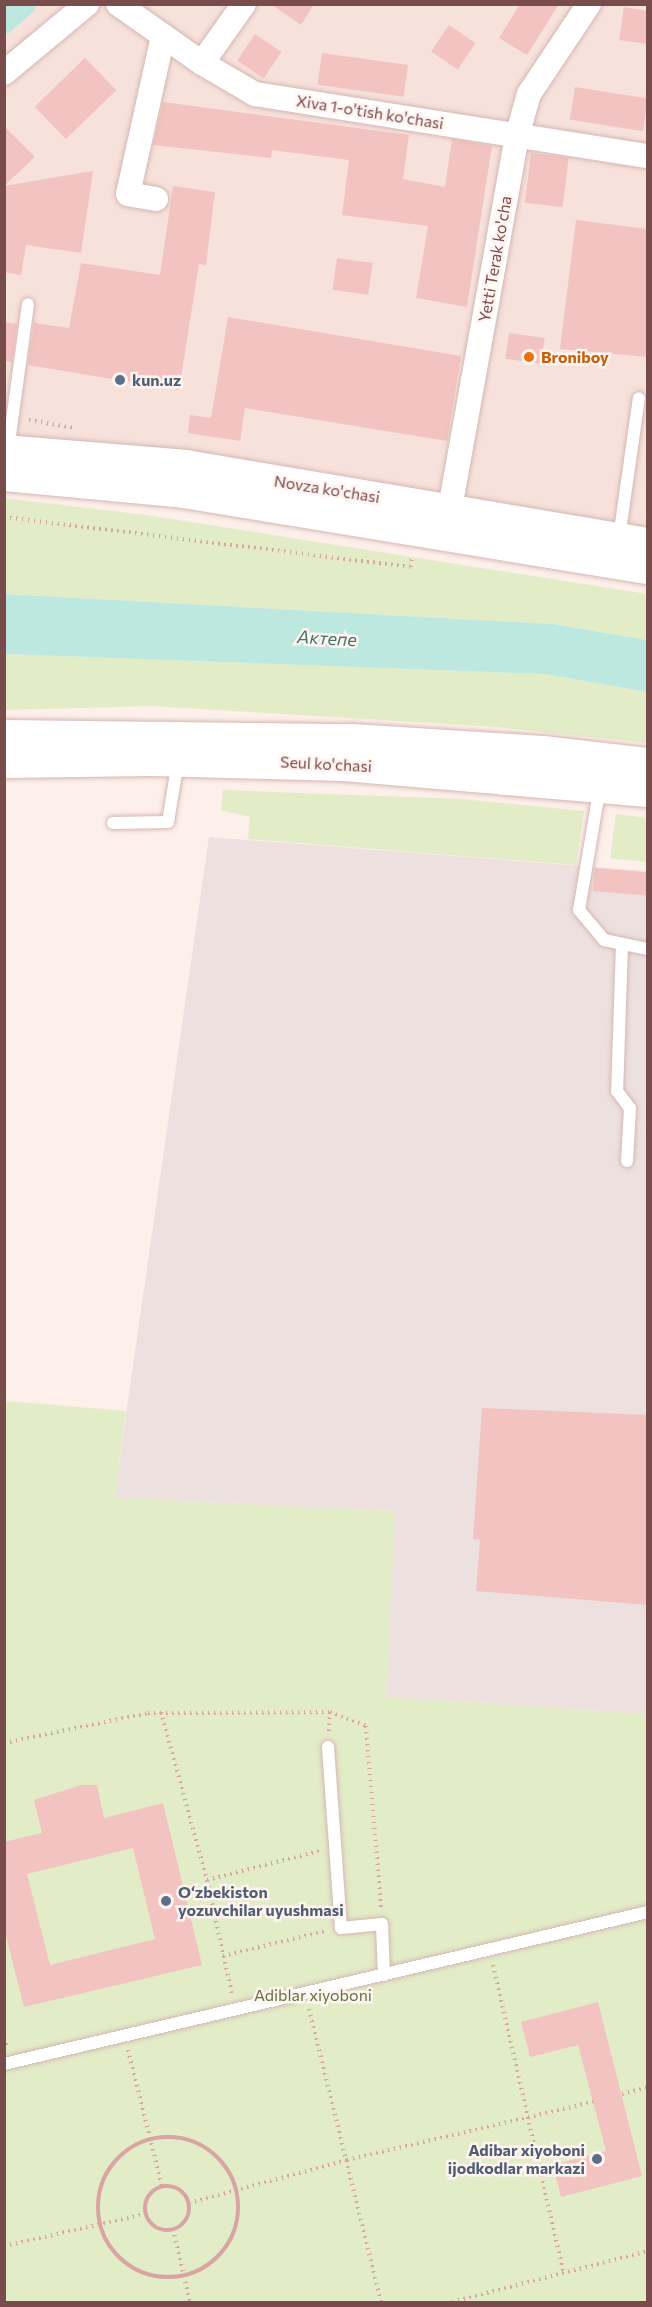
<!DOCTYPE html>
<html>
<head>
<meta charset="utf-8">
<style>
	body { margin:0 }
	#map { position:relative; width:652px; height:2307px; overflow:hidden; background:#fdefea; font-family:Commissioner,sans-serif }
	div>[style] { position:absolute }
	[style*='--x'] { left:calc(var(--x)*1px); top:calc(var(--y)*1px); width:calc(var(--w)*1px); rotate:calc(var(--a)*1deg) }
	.residential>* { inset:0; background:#f7e1db }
	.industrial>* { inset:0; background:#ece1df }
	.green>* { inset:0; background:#e2ecc7 }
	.water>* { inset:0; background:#bde8df }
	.canal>* { height:22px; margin:-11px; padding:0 11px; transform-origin:11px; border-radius:11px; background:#bde8df }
	.building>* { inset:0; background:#f3c3c1; transform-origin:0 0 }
	.path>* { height:4px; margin-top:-2px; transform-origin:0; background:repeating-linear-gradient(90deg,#d9a5a3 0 1.5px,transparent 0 6px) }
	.path>.ring { margin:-2px; padding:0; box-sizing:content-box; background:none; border:4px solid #d9a5a3; border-radius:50% }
	.roads { filter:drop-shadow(0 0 2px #d5b7b4) drop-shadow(0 0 2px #d5b7b4) }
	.lane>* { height:12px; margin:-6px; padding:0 6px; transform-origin:6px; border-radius:6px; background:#fff }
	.street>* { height:24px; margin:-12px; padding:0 12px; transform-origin:12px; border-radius:12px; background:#fff }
	.secondary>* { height:33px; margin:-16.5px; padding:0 16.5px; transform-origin:16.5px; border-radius:16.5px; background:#fff }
	.dots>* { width:16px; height:16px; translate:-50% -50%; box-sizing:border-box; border:3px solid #fff4f0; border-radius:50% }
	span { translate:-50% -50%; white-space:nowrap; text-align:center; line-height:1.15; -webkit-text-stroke:5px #fff4f0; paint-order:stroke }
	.street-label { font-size:16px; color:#794c4c }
	.food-label { font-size:16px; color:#c56008; font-weight:700 }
	.left { translate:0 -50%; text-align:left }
	.service-label { font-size:16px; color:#4e5e75; font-weight:700 }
	.right { translate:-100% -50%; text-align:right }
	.park-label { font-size:16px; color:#5f733e }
	.water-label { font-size:18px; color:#3c766c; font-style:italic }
	.frame { position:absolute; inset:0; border:6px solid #794c4c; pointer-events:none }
</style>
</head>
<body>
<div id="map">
	<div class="residential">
		<i style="clip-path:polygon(4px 5px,647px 5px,647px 541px,5px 451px)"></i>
	</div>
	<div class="industrial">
		<i style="clip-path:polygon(209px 837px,647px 871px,647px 1714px,386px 1697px,394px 1511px,114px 1498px)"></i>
	</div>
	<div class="green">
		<i style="clip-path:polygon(4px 498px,146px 515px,647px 594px,647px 640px,553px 624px,5px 594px)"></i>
		<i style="clip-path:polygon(5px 654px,545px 674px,647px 692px,647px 743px,497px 727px,151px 706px,5px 710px)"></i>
		<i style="clip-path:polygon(223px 790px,462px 799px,584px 811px,576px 865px,248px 839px,250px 817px,221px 810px)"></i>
		<i style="clip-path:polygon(616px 814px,647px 818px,647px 862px,610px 858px)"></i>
		<i style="clip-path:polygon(4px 1401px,126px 1411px,114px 1498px,395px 1511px,386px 1697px,647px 1714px,647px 2302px,5px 2302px)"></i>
	</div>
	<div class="water">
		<i style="clip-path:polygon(4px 594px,553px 624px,647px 640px,647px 692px,545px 674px,5px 654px)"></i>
	</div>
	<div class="canal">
		<i style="--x:4;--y:23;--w:28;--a:-42"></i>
	</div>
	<div class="building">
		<i style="clip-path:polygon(271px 4px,314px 4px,301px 25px)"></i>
		<i style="clip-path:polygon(520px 4px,559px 4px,527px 55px,499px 38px)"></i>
		<i style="clip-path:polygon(624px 7px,648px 11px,648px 44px,619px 40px)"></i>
		<i style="left:449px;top:25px;width:32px;height:32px;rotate:34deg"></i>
		<i style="left:255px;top:34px;width:32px;height:32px;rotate:34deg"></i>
		<i style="left:322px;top:53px;width:87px;height:32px;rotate:8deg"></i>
		<i style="left:85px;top:58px;width:45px;height:70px;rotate:46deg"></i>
		<i style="left:575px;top:87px;width:74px;height:33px;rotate:9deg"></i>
		<i style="clip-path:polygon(163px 102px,409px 135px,403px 179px,445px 187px,452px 139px,492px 146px,467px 307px,416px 298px,428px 226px,342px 215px,349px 160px,272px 150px,271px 158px,153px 145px)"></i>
		<i style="clip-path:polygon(4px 126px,35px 157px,4px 186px)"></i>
		<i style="left:531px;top:153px;width:38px;height:50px;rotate:7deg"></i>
		<i style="clip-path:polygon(93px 171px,81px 253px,26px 245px,21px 275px,4px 272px,4px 186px)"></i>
		<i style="clip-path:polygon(173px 186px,215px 192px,206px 265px,199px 264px,179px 390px,28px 365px,34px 323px,69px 328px,81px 263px,160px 275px)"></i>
		<i style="clip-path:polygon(576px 220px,648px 229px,648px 357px,560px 349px)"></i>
		<i style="left:337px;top:258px;width:36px;height:32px;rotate:8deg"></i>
		<i style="clip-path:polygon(228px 317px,461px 356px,447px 441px,245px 408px,240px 441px,188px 433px,190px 415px,211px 418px)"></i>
		<i style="clip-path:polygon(4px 322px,17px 324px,12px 362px,4px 361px)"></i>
		<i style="left:509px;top:333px;width:36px;height:26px;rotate:8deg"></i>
		<i style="left:595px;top:868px;width:53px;height:23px;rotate:5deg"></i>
		<i style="clip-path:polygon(482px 1408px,648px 1415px,648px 1605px,476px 1591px,480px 1540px,473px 1539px)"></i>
		<i style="clip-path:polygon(evenodd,81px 1785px,97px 1785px,104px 1818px,163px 1803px,202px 1965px,24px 2007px,4px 1928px,4px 1842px,42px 1833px,34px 1800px,81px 1785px,133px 1848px,155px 1939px,50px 1965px,27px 1874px,133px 1848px)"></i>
		<i style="clip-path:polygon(598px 2002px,642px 2176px,561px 2197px,553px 2165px,606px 2151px,578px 2045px,530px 2057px,521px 2022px)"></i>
	</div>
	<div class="path">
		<i style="--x:29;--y:420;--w:47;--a:9.9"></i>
		<i style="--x:4;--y:517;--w:410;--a:7"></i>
		<i style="--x:411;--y:567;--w:11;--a:-85"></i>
		<i style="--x:161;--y:1712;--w:174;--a:74.7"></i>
		<i style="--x:207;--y:1880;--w:118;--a:77.7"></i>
		<i style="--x:329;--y:1731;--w:19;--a:-87"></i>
		<i style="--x:4;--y:1743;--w:147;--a:-11.8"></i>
		<i style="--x:148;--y:1713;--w:182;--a:-0.3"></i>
		<i style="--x:330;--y:1712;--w:39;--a:21"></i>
		<i style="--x:366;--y:1726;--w:184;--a:85.3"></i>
		<i style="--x:207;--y:1880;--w:116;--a:-14.5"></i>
		<i style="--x:223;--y:1956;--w:105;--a:-13.8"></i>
		<i style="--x:493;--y:1965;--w:317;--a:77.1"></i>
		<i style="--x:309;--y:2009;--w:302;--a:76.2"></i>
		<i style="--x:4;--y:2038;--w:9;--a:72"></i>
		<i style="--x:128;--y:2050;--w:140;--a:76"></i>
		<i style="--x:622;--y:2094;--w:27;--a:-15"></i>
		<i class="ring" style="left:98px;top:2137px;width:136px;height:136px"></i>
		<i class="ring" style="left:145px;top:2186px;width:40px;height:40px"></i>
		<i style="--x:189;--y:2203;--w:164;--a:-15.2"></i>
		<i style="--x:347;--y:2160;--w:253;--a:-13.3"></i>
		<i style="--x:173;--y:2229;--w:75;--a:76.9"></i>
		<i style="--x:4;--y:2246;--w:145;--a:-12.8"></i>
		<i style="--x:452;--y:2302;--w:203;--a:-14.6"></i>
	</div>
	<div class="roads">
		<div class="lane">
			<i style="--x:8;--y:450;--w:147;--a:-82.2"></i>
			<i style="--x:619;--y:538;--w:141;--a:-81.9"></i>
			<i style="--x:600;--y:786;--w:126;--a:99.6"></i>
			<i style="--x:579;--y:910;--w:39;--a:50"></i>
			<i style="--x:604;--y:940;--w:45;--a:11.6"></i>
			<i style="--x:113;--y:823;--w:55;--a:-1"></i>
			<i style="--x:168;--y:822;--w:62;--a:-80.7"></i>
			<i style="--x:622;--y:944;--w:147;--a:91.9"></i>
			<i style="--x:617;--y:1091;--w:21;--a:53"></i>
			<i style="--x:630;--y:1108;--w:53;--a:93.2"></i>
			<i style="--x:328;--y:1747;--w:181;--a:85.9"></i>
			<i style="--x:341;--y:1928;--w:41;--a:-5.6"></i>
			<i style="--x:382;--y:1924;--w:51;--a:87.8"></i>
			<i style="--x:4;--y:2064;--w:662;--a:-13.28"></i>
		</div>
		<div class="street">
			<i style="--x:118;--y:4;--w:103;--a:35.1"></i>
			<i style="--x:202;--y:63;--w:61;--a:30.3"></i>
			<i style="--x:255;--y:94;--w:398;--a:9"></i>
			<i style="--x:202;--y:63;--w:72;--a:-54.6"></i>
			<i style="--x:4;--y:73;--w:108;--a:-39.7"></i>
			<i style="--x:156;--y:199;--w:28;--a:-170"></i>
			<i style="--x:128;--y:194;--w:162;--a:-77.5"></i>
			<i style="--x:447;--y:525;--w:395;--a:-79.8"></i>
			<i style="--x:517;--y:136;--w:44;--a:-74.1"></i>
			<i style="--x:529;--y:94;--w:108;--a:-56.3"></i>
		</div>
		<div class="secondary">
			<i style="--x:4;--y:451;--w:182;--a:4.7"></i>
			<i style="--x:185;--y:466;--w:470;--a:9.6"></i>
			<i style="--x:4;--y:474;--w:180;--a:5.4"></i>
			<i style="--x:183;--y:491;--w:471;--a:9.3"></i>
			<i style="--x:4;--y:736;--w:348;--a:0.7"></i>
			<i style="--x:352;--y:740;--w:190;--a:3.6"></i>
			<i style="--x:542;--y:752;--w:107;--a:6.5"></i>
			<i style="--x:4;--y:761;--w:147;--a:-0.8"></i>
			<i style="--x:151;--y:759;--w:193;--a:1.5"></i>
			<i style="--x:344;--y:764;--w:305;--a:4.9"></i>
		</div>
	</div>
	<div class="dots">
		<i style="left:529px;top:357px;background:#e8710a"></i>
		<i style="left:120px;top:380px;background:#5c6f8a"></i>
		<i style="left:166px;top:1901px;background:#5c6f8a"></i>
		<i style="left:597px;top:2159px;background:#5c6f8a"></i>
	</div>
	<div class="street-label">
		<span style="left:370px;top:112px;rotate:9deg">Xiva 1-o'tish ko'chasi</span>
		<span style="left:495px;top:259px;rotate:-80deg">Yetti Terak ko'cha</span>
		<span style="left:327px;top:489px;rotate:9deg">Novza ko'chasi</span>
		<span style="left:326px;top:764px;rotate:3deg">Seul ko'chasi</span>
	</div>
	<div class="food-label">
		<span class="left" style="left:541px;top:357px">Broniboy</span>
	</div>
	<div class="service-label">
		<span class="left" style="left:132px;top:380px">kun.uz</span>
		<span class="left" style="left:178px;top:1901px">Oʻzbekiston<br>yozuvchilar uyushmasi</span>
		<span class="right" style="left:585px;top:2159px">Adibar xiyoboni<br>ijodkodlar markazi</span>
	</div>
	<div class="park-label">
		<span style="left:313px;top:1995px">Adiblar xiyoboni</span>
	</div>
	<div class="water-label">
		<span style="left:327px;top:638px;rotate:3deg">Актепе</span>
	</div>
	<div class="frame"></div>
</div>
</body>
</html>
